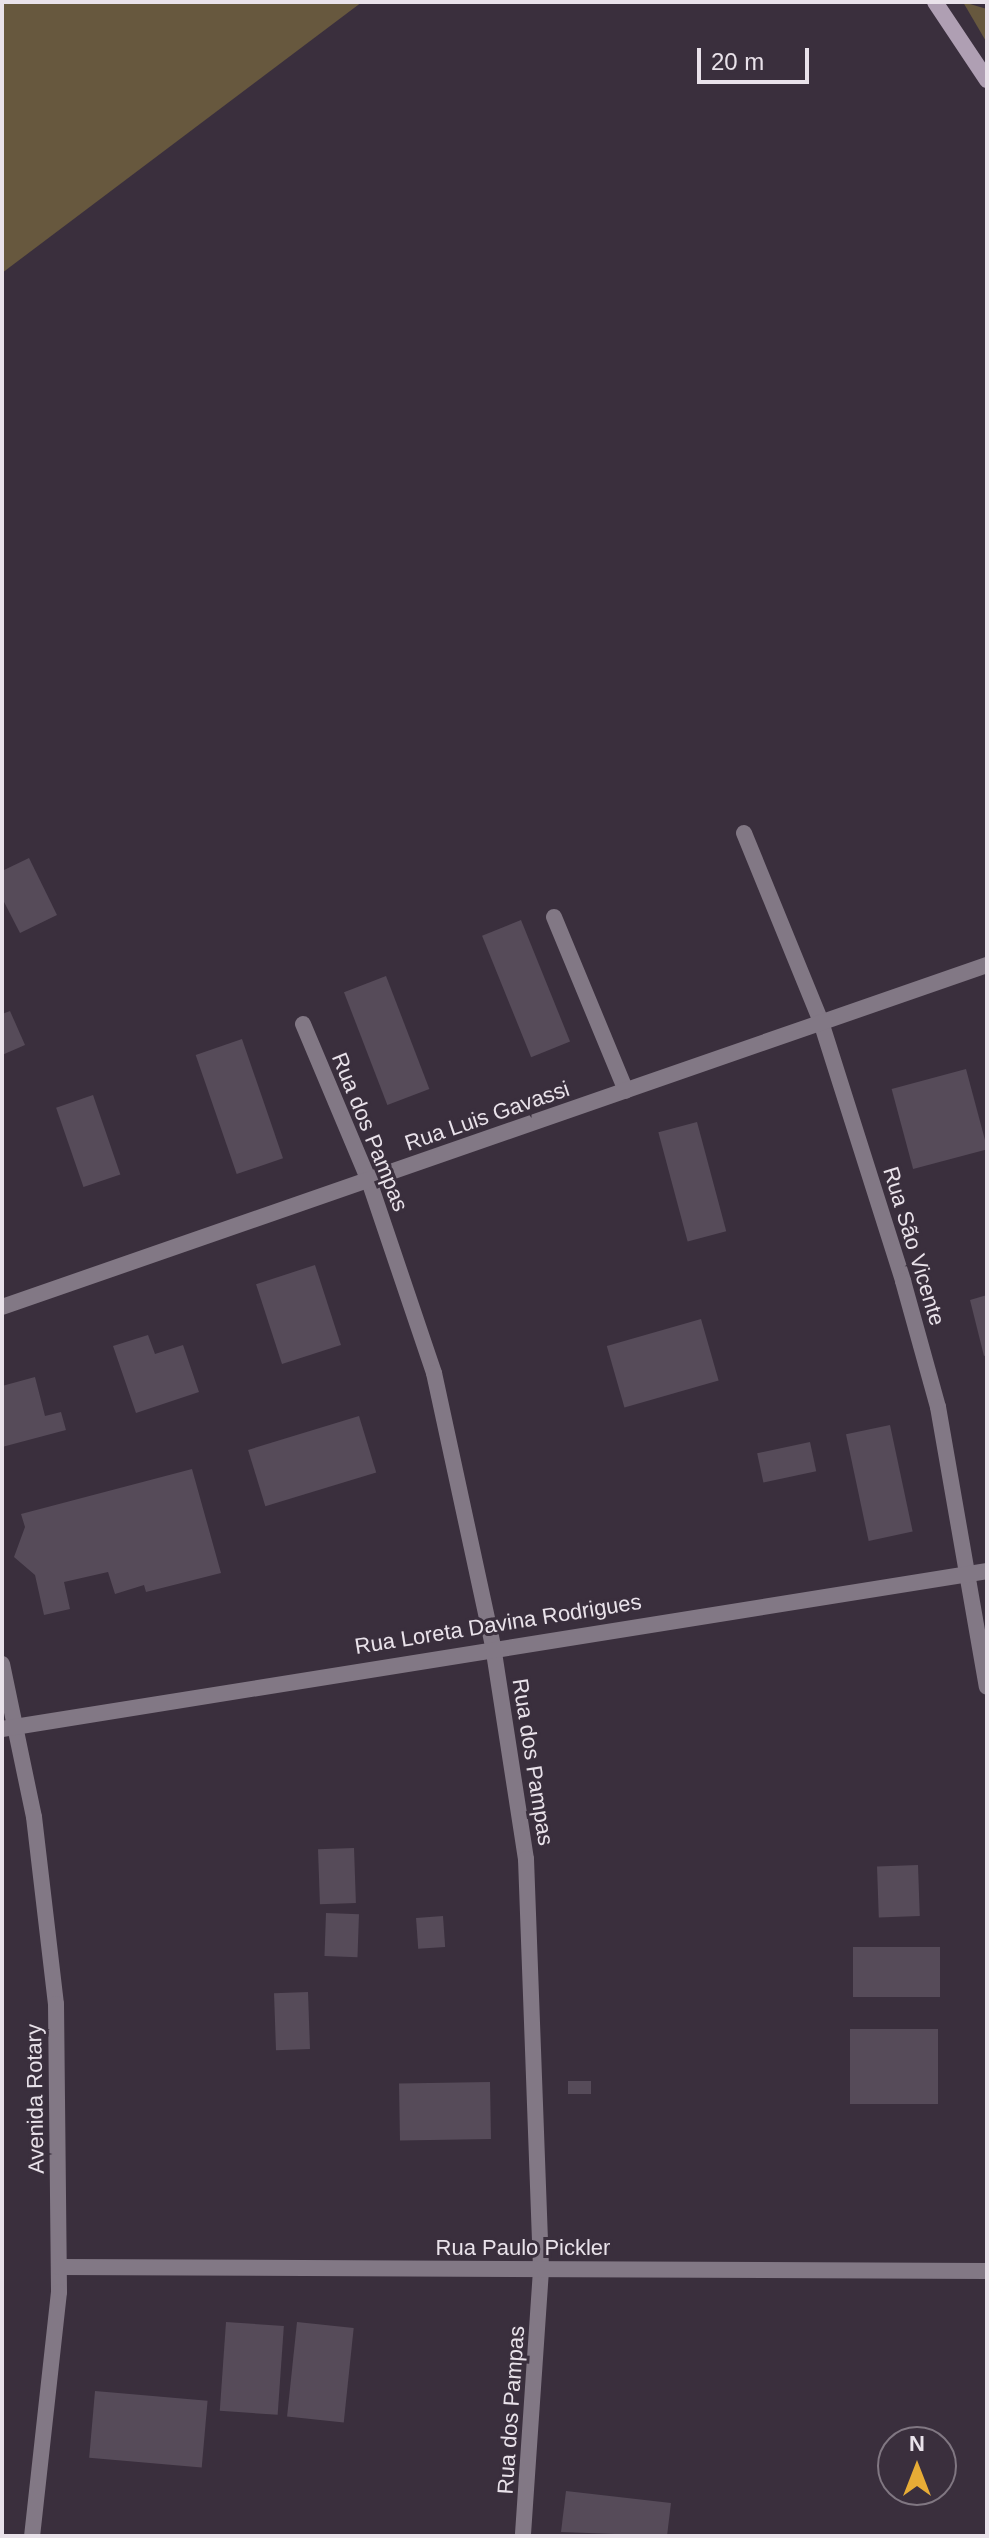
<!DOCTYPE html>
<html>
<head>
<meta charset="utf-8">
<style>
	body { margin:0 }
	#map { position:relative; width:989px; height:2538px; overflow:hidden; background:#3a2f3d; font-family:Arial,sans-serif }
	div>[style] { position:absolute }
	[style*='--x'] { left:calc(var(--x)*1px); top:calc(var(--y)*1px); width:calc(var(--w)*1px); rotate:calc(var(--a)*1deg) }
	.green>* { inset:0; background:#67583e }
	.building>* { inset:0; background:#564b59; transform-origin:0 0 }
	.street>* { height:16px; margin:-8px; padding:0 8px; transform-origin:8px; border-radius:8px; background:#827885 }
	.secondary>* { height:16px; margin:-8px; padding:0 8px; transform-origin:8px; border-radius:8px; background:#af9fb3 }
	span { translate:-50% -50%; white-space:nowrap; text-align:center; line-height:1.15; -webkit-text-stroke:6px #3a2f3d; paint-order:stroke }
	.street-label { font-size:22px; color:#e9e2ea }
	.frame { position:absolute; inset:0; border:4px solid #e9e2ea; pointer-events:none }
	.north { position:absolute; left:877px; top:2426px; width:80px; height:80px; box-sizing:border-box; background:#3a2f3d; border:2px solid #807782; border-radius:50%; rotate:0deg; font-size:22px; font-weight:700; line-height:32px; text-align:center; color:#e9e2ea }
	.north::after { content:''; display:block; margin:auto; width:28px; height:36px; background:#e7ac36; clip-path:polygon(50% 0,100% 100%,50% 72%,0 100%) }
	.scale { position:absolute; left:697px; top:48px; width:112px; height:36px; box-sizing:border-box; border:4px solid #e9e2ea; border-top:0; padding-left:10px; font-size:24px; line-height:28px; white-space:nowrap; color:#e9e2ea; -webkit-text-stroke:6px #3a2f3d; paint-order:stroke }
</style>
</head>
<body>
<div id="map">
	<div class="green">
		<i style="clip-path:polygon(2px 2px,362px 2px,2px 273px)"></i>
		<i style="clip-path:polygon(963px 2px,987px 9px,987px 43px)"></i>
	</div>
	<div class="building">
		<i style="clip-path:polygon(29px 858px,57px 915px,20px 933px,2px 898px,2px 871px)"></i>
		<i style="left:521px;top:920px;width:131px;height:42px;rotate:68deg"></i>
		<i style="left:386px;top:976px;width:121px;height:45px;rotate:69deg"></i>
		<i style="clip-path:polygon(10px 1011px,25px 1045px,2px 1055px,2px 1014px)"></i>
		<i style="left:242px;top:1039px;width:126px;height:49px;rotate:71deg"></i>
		<i style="left:966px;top:1069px;width:83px;height:77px;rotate:75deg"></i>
		<i style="left:93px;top:1095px;width:84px;height:39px;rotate:71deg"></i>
		<i style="left:697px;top:1122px;width:113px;height:40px;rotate:75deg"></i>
		<i style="left:315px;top:1265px;width:84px;height:62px;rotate:72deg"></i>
		<i style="clip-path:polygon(987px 1295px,987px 1355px,984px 1356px,970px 1300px)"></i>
		<i style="left:701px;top:1319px;width:64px;height:98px;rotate:74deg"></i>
		<i style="clip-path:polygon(148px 1335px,155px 1354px,183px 1345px,199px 1392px,136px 1413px,113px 1346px)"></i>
		<i style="clip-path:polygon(35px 1377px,45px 1416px,61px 1412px,66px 1430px,2px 1447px,2px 1386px)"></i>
		<i style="left:359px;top:1416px;width:59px;height:116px;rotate:73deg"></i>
		<i style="left:890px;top:1425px;width:109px;height:45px;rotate:78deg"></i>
		<i style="left:810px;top:1442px;width:30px;height:54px;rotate:78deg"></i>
		<i style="clip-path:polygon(192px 1469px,221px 1573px,146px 1592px,144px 1585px,115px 1594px,108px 1572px,64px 1582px,70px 1609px,44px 1615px,35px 1575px,14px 1557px,25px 1527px,21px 1514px)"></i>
		<i style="left:354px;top:1848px;width:55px;height:36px;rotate:88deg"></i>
		<i style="left:918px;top:1865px;width:51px;height:41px;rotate:88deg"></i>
		<i style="left:326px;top:1913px;width:33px;height:43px;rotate:2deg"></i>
		<i style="left:443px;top:1916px;width:31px;height:27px;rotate:86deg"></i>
		<i style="left:853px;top:1947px;width:87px;height:50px"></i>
		<i style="left:308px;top:1992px;width:57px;height:34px;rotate:88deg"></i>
		<i style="left:850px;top:2029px;width:88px;height:75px"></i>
		<i style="left:568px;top:2081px;width:23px;height:13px"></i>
		<i style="left:490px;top:2082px;width:57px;height:91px;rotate:89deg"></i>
		<i style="left:226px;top:2322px;width:58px;height:89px;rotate:4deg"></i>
		<i style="left:297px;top:2322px;width:57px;height:95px;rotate:6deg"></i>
		<i style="left:95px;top:2391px;width:113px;height:67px;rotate:5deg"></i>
		<i style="clip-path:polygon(566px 2491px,671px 2503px,667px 2536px,561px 2532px)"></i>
	</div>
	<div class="street">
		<i style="--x:744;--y:833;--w:204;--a:67.8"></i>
		<i style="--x:821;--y:1022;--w:272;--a:72.4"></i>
		<i style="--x:903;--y:1281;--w:131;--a:74.5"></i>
		<i style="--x:938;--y:1407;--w:284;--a:80.1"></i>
		<i style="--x:554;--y:917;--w:188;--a:67.5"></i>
		<i style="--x:303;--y:1024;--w:170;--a:67.2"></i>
		<i style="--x:369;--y:1181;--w:203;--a:71.3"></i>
		<i style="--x:434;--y:1373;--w:279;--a:77.8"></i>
		<i style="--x:493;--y:1646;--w:216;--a:81.2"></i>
		<i style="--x:526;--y:1859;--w:411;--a:87.9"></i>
		<i style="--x:541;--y:2270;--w:267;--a:93.9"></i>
		<i style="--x:2;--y:1307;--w:1043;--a:-19.15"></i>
		<i style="--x:2;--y:1664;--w:156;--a:78.2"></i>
		<i style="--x:34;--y:1817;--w:188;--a:83.3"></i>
		<i style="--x:56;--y:2004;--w:288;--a:89.4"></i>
		<i style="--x:59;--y:2292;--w:245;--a:96.3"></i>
		<i style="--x:2;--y:1729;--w:998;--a:-9.11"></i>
		<i style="--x:59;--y:2267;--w:928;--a:0.25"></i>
	</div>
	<div class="secondary">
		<i style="--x:935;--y:2;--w:94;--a:56.3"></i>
	</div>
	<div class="street-label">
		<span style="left:487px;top:1116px;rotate:-19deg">Rua Luis Gavassi</span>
		<span style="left:370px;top:1132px;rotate:68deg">Rua dos Pampas</span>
		<span style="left:914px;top:1246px;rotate:73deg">Rua São Vicente</span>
		<span style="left:498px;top:1624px;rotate:-9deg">Rua Loreta Davina Rodrigues</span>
		<span style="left:533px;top:1762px;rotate:81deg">Rua dos Pampas</span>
		<span style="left:35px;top:2099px;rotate:-91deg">Avenida Rotary</span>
		<span style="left:523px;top:2248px">Rua Paulo Pickler</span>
		<span style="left:511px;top:2410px;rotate:-86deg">Rua dos Pampas</span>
	</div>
	<div class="frame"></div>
	<div class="north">N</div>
	<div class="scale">20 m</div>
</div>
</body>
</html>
